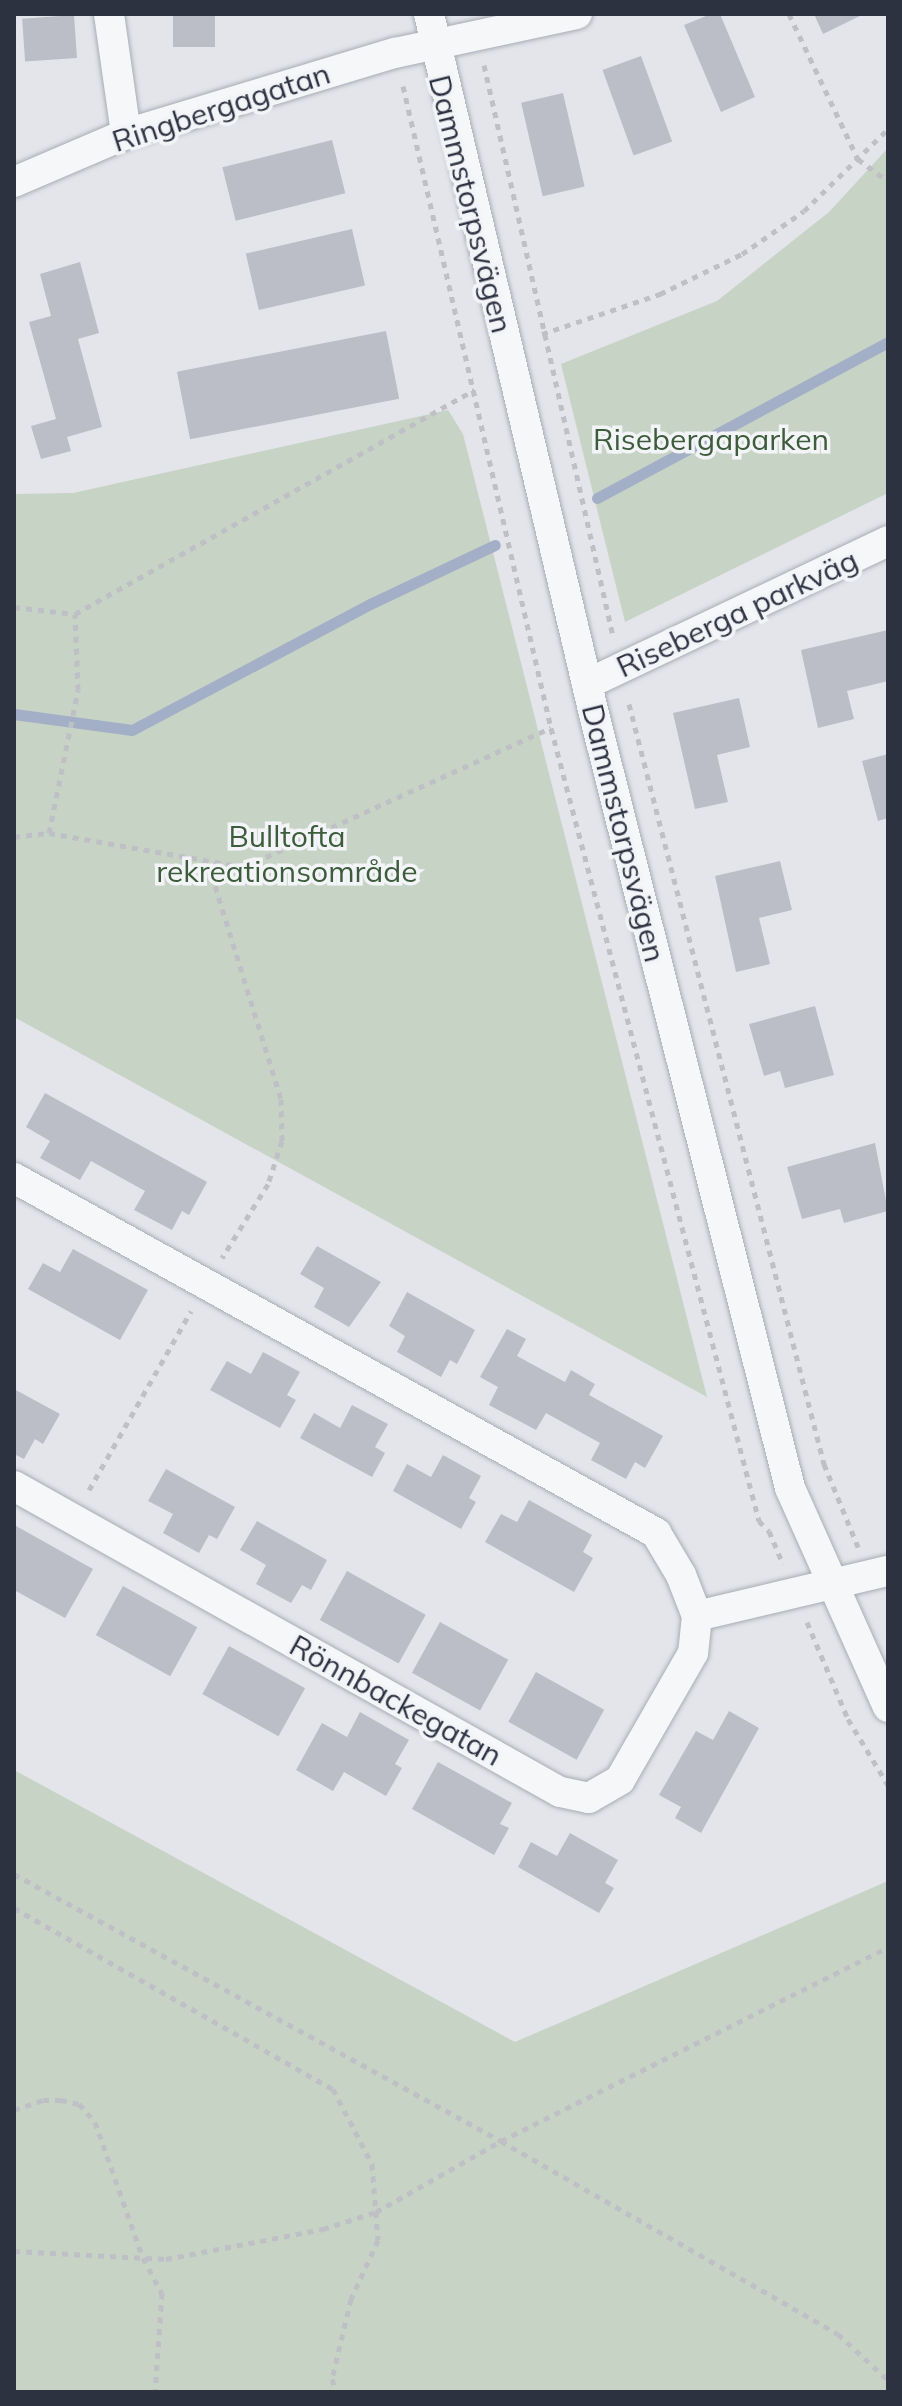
<!DOCTYPE html>
<html>
<head>
<meta charset="utf-8">
<style>
	body { margin:0 }
	#map { position:relative; width:902px; height:2406px; overflow:hidden; background:#e3e5ea; font-family:Mulish,sans-serif }
	div>[style] { position:absolute }
	[style*='--x'] { left:calc(var(--x)*1px); top:calc(var(--y)*1px); width:calc(var(--w)*1px); rotate:calc(var(--a)*1deg) }
	.green>* { inset:0; background:#c7d3c5 }
	.stream>* { height:11px; margin:-5.5px; padding:0 5.5px; transform-origin:5.5px; border-radius:5.5px; background:#a2afc7 }
	.building>* { inset:0; background:#bbbec7; transform-origin:0 0 }
	.path>* { height:5px; margin-top:-2.5px; transform-origin:0; background:repeating-linear-gradient(90deg,#bec0c5 0 6px,transparent 0 12px) }
	.roads { filter:drop-shadow(0 0 2px #a9acb4) drop-shadow(0 0 2px #a9acb4) }
	.minor>* { height:30px; margin:-15px; padding:0 15px; transform-origin:15px; border-radius:15px; background:#f6f7f9 }
	span { translate:-50% -50%; white-space:nowrap; text-align:center; line-height:1.15; -webkit-text-stroke:7px #f3f4f8; paint-order:stroke }
	.street-label { font-size:30px; color:#2d3241 }
	.park-label { font-size:30px; color:#3d5c3b }
	.frame { position:absolute; inset:0; border:16px solid #2d3241; pointer-events:none }
</style>
</head>
<body>
<div id="map">
	<div class="green">
		<i style="clip-path:polygon(888px 148px,888px 493px,625px 622px,561px 364px,717px 301px,829px 212px)"></i>
		<i style="clip-path:polygon(448px 410px,463px 434px,707px 1397px,14px 1017px,14px 494px,73px 493px)"></i>
		<i style="clip-path:polygon(14px 1770px,515px 2042px,888px 1881px,888px 2392px,14px 2392px)"></i>
	</div>
	<div class="stream">
		<i style="--x:597;--y:498;--w:330;--a:-28.2"></i>
		<i style="--x:14;--y:714;--w:119;--a:7.7"></i>
		<i style="--x:132;--y:730;--w:269;--a:-27.9"></i>
		<i style="--x:370;--y:604;--w:138;--a:-25.3"></i>
	</div>
	<div class="building">
		<i style="left:173px;top:14px;width:42px;height:33px"></i>
		<i style="clip-path:polygon(711px 14px,720px 14px,755px 97px,721px 112px,684px 25px)"></i>
		<i style="clip-path:polygon(814px 14px,864px 14px,823px 34px)"></i>
		<i style="left:74px;top:15px;width:43px;height:52px;rotate:86deg"></i>
		<i style="left:641px;top:56px;width:91px;height:41px;rotate:70deg"></i>
		<i style="left:563px;top:93px;width:96px;height:43px;rotate:77deg"></i>
		<i style="left:332px;top:140px;width:55px;height:113px;rotate:76deg"></i>
		<i style="left:352px;top:229px;width:58px;height:109px;rotate:77deg"></i>
		<i style="clip-path:polygon(80px 262px,99px 333px,78px 339px,102px 427px,67px 437px,71px 451px,41px 459px,31px 426px,56px 419px,29px 322px,51px 316px,40px 274px)"></i>
		<i style="left:386px;top:331px;width:69px;height:213px;rotate:79deg"></i>
		<i style="clip-path:polygon(888px 630px,888px 681px,847px 691px,854px 719px,818px 728px,801px 650px)"></i>
		<i style="clip-path:polygon(739px 698px,750px 747px,717px 755px,728px 802px,695px 809px,673px 713px)"></i>
		<i style="clip-path:polygon(888px 754px,888px 818px,878px 821px,862px 761px)"></i>
		<i style="clip-path:polygon(780px 861px,792px 910px,759px 918px,770px 964px,736px 972px,715px 876px)"></i>
		<i style="clip-path:polygon(815px 1006px,834px 1075px,785px 1088px,780px 1071px,764px 1076px,749px 1024px)"></i>
		<i style="clip-path:polygon(45px 1093px,207px 1182px,189px 1215px,182px 1211px,172px 1230px,134px 1210px,145px 1191px,91px 1161px,80px 1180px,40px 1158px,50px 1141px,26px 1127px)"></i>
		<i style="clip-path:polygon(875px 1143px,888px 1211px,844px 1223px,840px 1209px,802px 1219px,787px 1167px)"></i>
		<i style="clip-path:polygon(317px 1246px,381px 1282px,349px 1327px,314px 1307px,324px 1288px,300px 1274px)"></i>
		<i style="clip-path:polygon(73px 1249px,148px 1290px,120px 1340px,28px 1289px,43px 1263px,60px 1272px)"></i>
		<i style="clip-path:polygon(407px 1292px,475px 1330px,457px 1364px,450px 1360px,441px 1377px,397px 1352px,405px 1336px,389px 1326px)"></i>
		<i style="clip-path:polygon(507px 1329px,526px 1339px,517px 1356px,565px 1382px,571px 1370px,595px 1384px,589px 1395px,663px 1436px,645px 1468px,635px 1462px,626px 1479px,591px 1460px,600px 1443px,546px 1413px,536px 1430px,489px 1405px,498px 1387px,480px 1377px)"></i>
		<i style="clip-path:polygon(263px 1352px,300px 1372px,287px 1395px,296px 1400px,280px 1428px,210px 1390px,227px 1361px,251px 1374px)"></i>
		<i style="clip-path:polygon(14px 1389px,60px 1414px,43px 1444px,35px 1439px,24px 1459px,14px 1454px)"></i>
		<i style="clip-path:polygon(352px 1405px,388px 1424px,375px 1447px,385px 1453px,372px 1477px,300px 1438px,314px 1413px,340px 1428px)"></i>
		<i style="clip-path:polygon(443px 1455px,481px 1476px,469px 1498px,476px 1502px,461px 1529px,393px 1491px,407px 1464px,431px 1477px)"></i>
		<i style="clip-path:polygon(166px 1469px,235px 1507px,217px 1539px,209px 1535px,199px 1553px,163px 1533px,173px 1514px,148px 1501px)"></i>
		<i style="clip-path:polygon(529px 1500px,592px 1535px,583px 1552px,593px 1558px,574px 1592px,485px 1542px,501px 1514px,517px 1522px)"></i>
		<i style="clip-path:polygon(257px 1521px,327px 1560px,311px 1590px,302px 1585px,291px 1603px,256px 1584px,266px 1565px,240px 1550px)"></i>
		<i style="clip-path:polygon(16px 1526px,93px 1569px,65px 1618px,14px 1590px)"></i>
		<i style="left:347px;top:1571px;width:90px;height:56px;rotate:29deg"></i>
		<i style="left:123px;top:1586px;width:85px;height:56px;rotate:29deg"></i>
		<i style="left:440px;top:1622px;width:78px;height:58px;rotate:29deg"></i>
		<i style="left:229px;top:1646px;width:87px;height:55px;rotate:29deg"></i>
		<i style="left:536px;top:1672px;width:78px;height:57px;rotate:29deg"></i>
		<i style="clip-path:polygon(729px 1711px,759px 1728px,701px 1833px,675px 1818px,681px 1807px,659px 1795px,696px 1731px,713px 1740px)"></i>
		<i style="clip-path:polygon(360px 1712px,409px 1740px,395px 1764px,402px 1768px,386px 1796px,344px 1772px,333px 1791px,296px 1770px,322px 1723px,347px 1737px)"></i>
		<i style="clip-path:polygon(438px 1762px,512px 1803px,500px 1824px,509px 1828px,494px 1855px,412px 1809px)"></i>
		<i style="clip-path:polygon(570px 1833px,618px 1860px,605px 1883px,614px 1888px,599px 1913px,518px 1867px,531px 1842px,557px 1856px)"></i>
	</div>
	<div class="path">
		<i style="--x:789;--y:14;--w:161;--a:64.6"></i>
		<i style="--x:858;--y:159;--w:38;--a:37"></i>
		<i style="--x:484;--y:65;--w:585;--a:77.27"></i>
		<i style="--x:403;--y:86;--w:659;--a:77.02"></i>
		<i style="--x:551;--y:728;--w:820;--a:75.3"></i>
		<i style="--x:759;--y:1521;--w:14;--a:45"></i>
		<i style="--x:769;--y:1531;--w:36;--a:67"></i>
		<i style="--x:542;--y:334;--w:125;--a:-18.7"></i>
		<i style="--x:660;--y:294;--w:91;--a:-26"></i>
		<i style="--x:742;--y:254;--w:75;--a:-34.7"></i>
		<i style="--x:804;--y:211;--w:117;--a:-44.3"></i>
		<i style="--x:14;--y:607;--w:61;--a:6.5"></i>
		<i style="--x:629;--y:704;--w:785;--a:75.61"></i>
		<i style="--x:824;--y:1464;--w:90;--a:67.7"></i>
		<i style="--x:49;--y:833;--w:146;--a:-78.5"></i>
		<i style="--x:78;--y:690;--w:76;--a:-92.3"></i>
		<i style="--x:75;--y:614;--w:458;--a:-29.3"></i>
		<i style="--x:14;--y:837;--w:35;--a:-7"></i>
		<i style="--x:49;--y:833;--w:198;--a:9.9"></i>
		<i style="--x:244;--y:867;--w:337;--a:-24.4"></i>
		<i style="--x:208;--y:863;--w:247;--a:72.8"></i>
		<i style="--x:281;--y:1099;--w:42;--a:88.6"></i>
		<i style="--x:282;--y:1141;--w:45;--a:108"></i>
		<i style="--x:268;--y:1184;--w:87;--a:121.9"></i>
		<i style="--x:89;--y:1490;--w:206;--a:-60.3"></i>
		<i style="--x:807;--y:1622;--w:105;--a:67.1"></i>
		<i style="--x:848;--y:1719;--w:77;--a:58.8"></i>
		<i style="--x:14;--y:1874;--w:555;--a:28.73"></i>
		<i style="--x:501;--y:2141;--w:388;--a:29.8"></i>
		<i style="--x:838;--y:2334;--w:68;--a:42.6"></i>
		<i style="--x:14;--y:1908;--w:367;--a:29.6"></i>
		<i style="--x:333;--y:2089;--w:85;--a:62.5"></i>
		<i style="--x:372;--y:2164;--w:76;--a:85.5"></i>
		<i style="--x:378;--y:2240;--w:65;--a:114.6"></i>
		<i style="--x:351;--y:2299;--w:82;--a:103.4"></i>
		<i style="--x:332;--y:2379;--w:14;--a:73"></i>
		<i style="--x:14;--y:2110;--w:31;--a:-19"></i>
		<i style="--x:43;--y:2100;--w:18;--a:0"></i>
		<i style="--x:61;--y:2100;--w:18;--a:13"></i>
		<i style="--x:79;--y:2104;--w:24;--a:48"></i>
		<i style="--x:95;--y:2122;--w:144;--a:70.6"></i>
		<i style="--x:143;--y:2258;--w:40;--a:62"></i>
		<i style="--x:162;--y:2293;--w:99;--a:94"></i>
		<i style="--x:14;--y:2251;--w:152;--a:3"></i>
		<i style="--x:166;--y:2259;--w:160;--a:-10.8"></i>
		<i style="--x:323;--y:2229;--w:56;--a:-17.8"></i>
		<i style="--x:376;--y:2212;--w:144;--a:-29.6"></i>
		<i style="--x:501;--y:2141;--w:433;--a:-26.6"></i>
	</div>
	<div class="roads">
		<div class="minor">
			<i style="--x:109;--y:14;--w:121;--a:81.9"></i>
			<i style="--x:429;--y:14;--w:719;--a:76.74"></i>
			<i style="--x:594;--y:714;--w:798;--a:75.79"></i>
			<i style="--x:790;--y:1488;--w:240;--a:65.9"></i>
			<i style="--x:14;--y:182;--w:122;--a:-23.2"></i>
			<i style="--x:126;--y:134;--w:281;--a:-16.8"></i>
			<i style="--x:395;--y:53;--w:186;--a:-12.1"></i>
			<i style="--x:587;--y:684;--w:333;--a:-25.4"></i>
			<i style="--x:14;--y:1178;--w:734;--a:28.94"></i>
			<i style="--x:656;--y:1533;--w:49;--a:59.2"></i>
			<i style="--x:681;--y:1575;--w:44;--a:68.7"></i>
			<i style="--x:697;--y:1616;--w:37;--a:96"></i>
			<i style="--x:693;--y:1653;--w:146;--a:119.9"></i>
			<i style="--x:620;--y:1780;--w:36;--a:150"></i>
			<i style="--x:589;--y:1798;--w:30;--a:-168"></i>
			<i style="--x:560;--y:1792;--w:626;--a:-150.73"></i>
			<i style="--x:697;--y:1616;--w:196;--a:-13.3"></i>
		</div>
	</div>
	<div class="street-label">
		<span style="left:221px;top:107px;rotate:-18deg">Ringbergagatan</span>
		<span style="left:471px;top:204px;rotate:76deg">Dammstorpsvägen</span>
		<span style="left:737px;top:613px;rotate:-25deg">Riseberga parkväg</span>
		<span style="left:624px;top:833px;rotate:76deg">Dammstorpsvägen</span>
		<span style="left:396px;top:1700px;rotate:29deg">Rönnbackegatan</span>
	</div>
	<div class="park-label">
		<span style="left:711px;top:439px">Risebergaparken</span>
		<span style="left:287px;top:853px">Bulltofta<br>rekreationsområde</span>
	</div>
	<div class="frame"></div>
</div>
</body>
</html>
